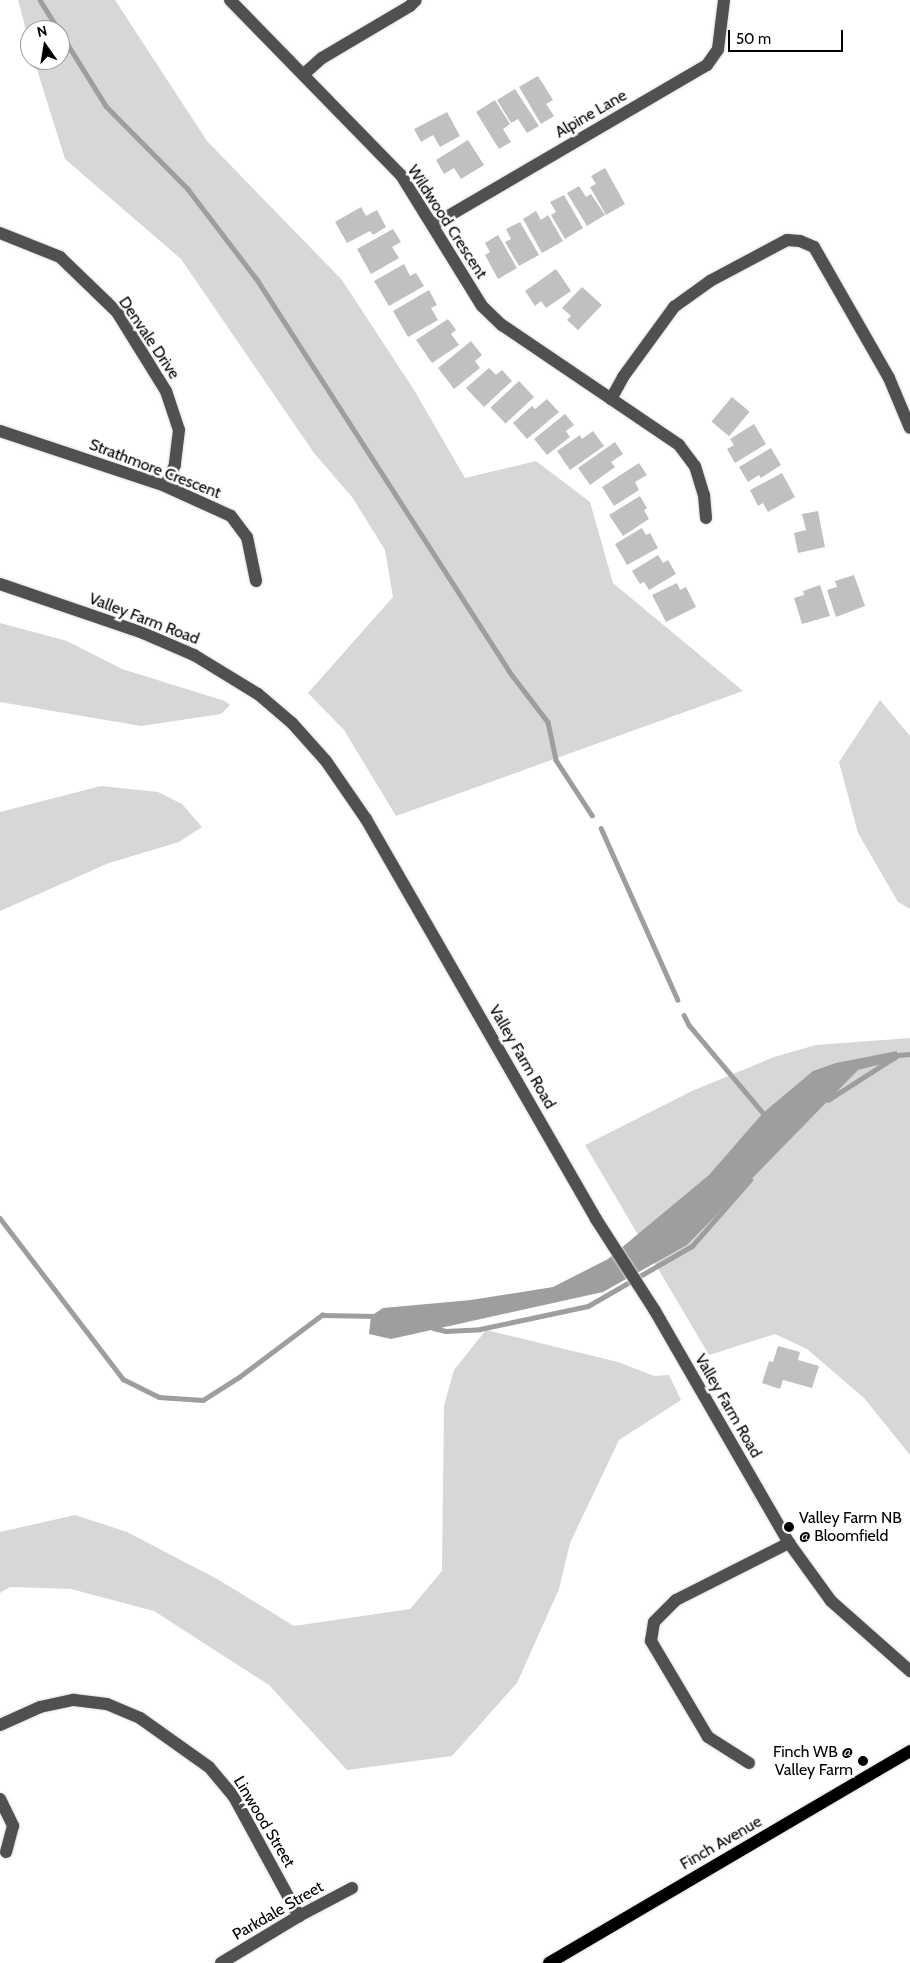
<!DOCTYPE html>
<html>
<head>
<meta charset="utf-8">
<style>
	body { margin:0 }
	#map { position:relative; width:910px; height:1963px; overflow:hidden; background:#fff; font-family:Cabin,sans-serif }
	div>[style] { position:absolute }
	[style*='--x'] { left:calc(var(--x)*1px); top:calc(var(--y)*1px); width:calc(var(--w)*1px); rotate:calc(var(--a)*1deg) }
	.green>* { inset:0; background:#d7d7d7 }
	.water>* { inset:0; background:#9e9e9e }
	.stream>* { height:4.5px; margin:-2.25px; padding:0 2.25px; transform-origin:2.25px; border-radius:2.25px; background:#9e9e9e }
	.building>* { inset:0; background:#c0c0c0; transform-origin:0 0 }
	.roads { filter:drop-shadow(0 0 1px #dbdbdb) drop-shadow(0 0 1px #dbdbdb) }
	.minor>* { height:12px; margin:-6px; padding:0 6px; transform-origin:6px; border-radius:6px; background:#505050 }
	.major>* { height:12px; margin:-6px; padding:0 6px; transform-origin:6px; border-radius:6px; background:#000 }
	.dots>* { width:14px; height:14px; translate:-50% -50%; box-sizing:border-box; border:2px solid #fff; border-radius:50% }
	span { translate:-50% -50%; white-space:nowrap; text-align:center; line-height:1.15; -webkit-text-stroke:5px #fff; paint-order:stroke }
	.street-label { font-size:16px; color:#000 }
	.poi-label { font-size:16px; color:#000 }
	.left { translate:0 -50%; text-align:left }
	.right { translate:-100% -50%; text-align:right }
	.north { position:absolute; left:20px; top:20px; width:50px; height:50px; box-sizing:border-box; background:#fff; border:1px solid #999; border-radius:50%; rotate:347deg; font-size:14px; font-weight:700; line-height:20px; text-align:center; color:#000 }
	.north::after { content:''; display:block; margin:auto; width:18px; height:22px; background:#000; clip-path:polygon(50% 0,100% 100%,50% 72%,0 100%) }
	.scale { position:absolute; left:728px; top:30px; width:115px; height:22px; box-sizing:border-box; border:2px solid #000; border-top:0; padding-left:6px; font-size:15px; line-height:18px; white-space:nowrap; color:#000; -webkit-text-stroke:4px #fff; paint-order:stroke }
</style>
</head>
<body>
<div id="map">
	<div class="green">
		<i style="clip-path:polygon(18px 0,115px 0,207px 141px,342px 280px,414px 390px,465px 478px,536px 461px,590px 502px,613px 583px,743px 691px,396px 816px,344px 730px,308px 693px,393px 597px,385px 550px,352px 497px,314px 453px,181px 259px,65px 159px,34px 60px,60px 60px,60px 30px,30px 30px,30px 45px)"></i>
		<i style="clip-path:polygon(0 623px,67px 641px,122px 669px,225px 701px,230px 705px,221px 714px,141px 726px,0 702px)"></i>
		<i style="clip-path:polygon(880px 700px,910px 736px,910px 909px,898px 902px,858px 833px,839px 762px)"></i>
		<i style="clip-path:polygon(101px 786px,158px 792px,182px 804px,202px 827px,179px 842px,109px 863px,0 911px,0 812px)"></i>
		<i style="clip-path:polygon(910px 1038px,910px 1455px,864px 1398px,807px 1349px,775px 1334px,709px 1355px,585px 1145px,692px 1091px,774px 1057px,816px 1045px)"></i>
		<i style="clip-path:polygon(486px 1330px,618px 1362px,654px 1376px,669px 1375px,681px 1400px,619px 1440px,570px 1543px,559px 1589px,517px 1683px,452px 1756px,347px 1770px,269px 1685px,154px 1611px,71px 1589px,10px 1587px,0 1593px,0 1532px,75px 1515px,127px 1532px,219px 1580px,294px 1626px,410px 1609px,442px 1571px,444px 1406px,454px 1370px)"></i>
	</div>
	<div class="water">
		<i style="clip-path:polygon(897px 1051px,897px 1060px,858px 1070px,687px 1245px,603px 1292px,391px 1339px,369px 1334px,371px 1316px,383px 1308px,471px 1300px,553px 1287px,608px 1259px,709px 1175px,763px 1113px,813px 1071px,836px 1063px)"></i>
	</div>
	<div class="stream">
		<i style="--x:40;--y:0;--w:36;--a:58"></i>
		<i style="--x:60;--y:32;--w:87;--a:58.1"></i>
		<i style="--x:106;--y:106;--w:117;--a:45.3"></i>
		<i style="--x:188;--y:189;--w:116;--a:52.7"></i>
		<i style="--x:258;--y:281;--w:464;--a:57.2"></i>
		<i style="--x:509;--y:671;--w:64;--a:52.6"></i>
		<i style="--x:548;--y:722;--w:39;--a:78"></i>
		<i style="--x:556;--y:760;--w:66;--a:56.8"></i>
		<i style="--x:601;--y:828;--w:188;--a:65.9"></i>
		<i style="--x:684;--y:1015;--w:11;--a:63"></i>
		<i style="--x:689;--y:1025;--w:115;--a:49.9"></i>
		<i style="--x:828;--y:1100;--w:83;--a:-32.7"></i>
		<i style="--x:898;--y:1055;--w:12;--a:-5"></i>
		<i style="--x:0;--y:1218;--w:203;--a:52.6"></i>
		<i style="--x:123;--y:1379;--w:40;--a:26.6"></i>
		<i style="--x:159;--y:1397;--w:44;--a:3.9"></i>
		<i style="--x:203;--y:1400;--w:43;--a:-32.6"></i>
		<i style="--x:239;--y:1377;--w:104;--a:-36.8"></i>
		<i style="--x:322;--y:1315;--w:55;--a:1"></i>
		<i style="--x:433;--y:1328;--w:13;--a:13"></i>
		<i style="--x:446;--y:1331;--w:34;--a:-3"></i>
		<i style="--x:480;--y:1329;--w:110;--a:-12"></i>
		<i style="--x:588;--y:1306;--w:120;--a:-30"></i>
		<i style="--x:692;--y:1246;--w:88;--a:-48.7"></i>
	</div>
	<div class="building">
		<i style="clip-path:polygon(538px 76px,553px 100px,546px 104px,554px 116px,541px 124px,519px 87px)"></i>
		<i style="clip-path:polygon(515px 89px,539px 126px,527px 133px,518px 119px,511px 123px,497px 100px)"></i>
		<i style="clip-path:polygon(495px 100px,510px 124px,503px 129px,511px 142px,499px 149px,476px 112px)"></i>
		<i style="clip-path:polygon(447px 112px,460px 136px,440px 147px,433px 135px,421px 142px,414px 129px)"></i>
		<i style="clip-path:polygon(468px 140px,484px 165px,461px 179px,454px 168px,444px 174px,436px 160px)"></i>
		<i style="clip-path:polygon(605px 168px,625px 204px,606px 215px,590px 187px,596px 184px,591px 176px)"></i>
		<i style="clip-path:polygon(579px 186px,586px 197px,591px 194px,605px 215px,587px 226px,567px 193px)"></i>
		<i style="clip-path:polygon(564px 195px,583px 228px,565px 239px,551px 215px,556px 212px,550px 202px)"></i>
		<i style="clip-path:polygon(361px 207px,366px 216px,377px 210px,386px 227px,373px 235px,370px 231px,347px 243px,335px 222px)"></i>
		<i style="clip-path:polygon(536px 211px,541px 220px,548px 215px,563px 241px,542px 253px,523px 219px)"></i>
		<i style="clip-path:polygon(520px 222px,539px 255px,519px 266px,505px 242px,511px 239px,506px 229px)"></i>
		<i style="clip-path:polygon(393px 229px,401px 242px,392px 247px,399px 258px,371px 274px,357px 249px)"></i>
		<i style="clip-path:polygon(498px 235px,517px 268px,498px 279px,485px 255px,490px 252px,485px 243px)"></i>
		<i style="clip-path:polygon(404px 264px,410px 276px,416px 273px,424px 286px,389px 306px,374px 281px)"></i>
		<i style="clip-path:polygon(556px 269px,571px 291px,546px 308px,541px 301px,535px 306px,525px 291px)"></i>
		<i style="clip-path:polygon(582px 287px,602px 305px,578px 330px,567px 320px,571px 316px,562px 308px)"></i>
		<i style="clip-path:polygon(429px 290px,437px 305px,431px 308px,438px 320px,408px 337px,393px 311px)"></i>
		<i style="clip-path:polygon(448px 319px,456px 330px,451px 334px,459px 345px,432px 363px,416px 340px)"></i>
		<i style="clip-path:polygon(471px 341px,482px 355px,475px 361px,480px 368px,454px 389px,438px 368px)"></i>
		<i style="clip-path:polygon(489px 368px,496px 375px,502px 370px,512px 381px,484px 407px,466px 388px)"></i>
		<i style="left:519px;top:381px;width:22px;height:39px;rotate:47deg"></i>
		<i style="left:732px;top:397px;width:23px;height:32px;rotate:40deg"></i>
		<i style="clip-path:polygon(547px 399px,559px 412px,527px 439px,513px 423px,532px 406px,535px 409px)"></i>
		<i style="clip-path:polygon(565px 414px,574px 425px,566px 431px,570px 437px,547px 455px,534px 439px)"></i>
		<i style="clip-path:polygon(754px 424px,766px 444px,735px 463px,727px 449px,734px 445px,730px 439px)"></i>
		<i style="clip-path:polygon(593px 431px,604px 446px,570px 470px,557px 451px,580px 435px,582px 439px)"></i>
		<i style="clip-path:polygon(615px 442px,623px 454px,611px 462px,615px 467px,590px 485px,578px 468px)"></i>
		<i style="clip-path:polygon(771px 448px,781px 465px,761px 478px,759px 475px,748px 482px,739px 467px)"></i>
		<i style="clip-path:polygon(639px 463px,647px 475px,635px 482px,639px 490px,614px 506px,602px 487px)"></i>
		<i style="clip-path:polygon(782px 473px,795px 497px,768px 512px,763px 503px,758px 506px,750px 490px)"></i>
		<i style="clip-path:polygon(640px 496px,647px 508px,644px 510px,649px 519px,623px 536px,609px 515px)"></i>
		<i style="clip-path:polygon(818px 511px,825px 547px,798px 553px,794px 533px,806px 530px,802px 514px)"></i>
		<i style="clip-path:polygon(642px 528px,646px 535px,650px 533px,658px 548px,627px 565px,615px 544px)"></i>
		<i style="clip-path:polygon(658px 555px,663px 563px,668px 560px,676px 574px,649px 590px,644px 582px,640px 584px,632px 571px)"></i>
		<i style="clip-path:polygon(854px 575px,865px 606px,836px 617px,827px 590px,837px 587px,835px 581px)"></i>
		<i style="clip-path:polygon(677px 583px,680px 590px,686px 587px,696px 607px,666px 622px,652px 595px)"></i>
		<i style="clip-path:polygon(820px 585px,830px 616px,802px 624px,794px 598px,804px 595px,803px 591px)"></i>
		<i style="clip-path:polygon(778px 1346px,800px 1352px,798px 1360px,819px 1366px,812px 1388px,783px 1380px,780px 1389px,762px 1383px,769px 1361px,773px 1362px)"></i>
	</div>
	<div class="roads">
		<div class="minor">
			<i style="--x:230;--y:0;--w:245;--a:45.7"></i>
			<i style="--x:401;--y:175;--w:154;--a:58.3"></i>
			<i style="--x:482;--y:306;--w:28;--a:44"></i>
			<i style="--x:502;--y:325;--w:214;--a:34.1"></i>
			<i style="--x:679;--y:445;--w:26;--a:53"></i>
			<i style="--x:695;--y:466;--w:30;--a:73"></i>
			<i style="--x:704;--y:495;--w:23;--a:85"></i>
			<i style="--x:304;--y:74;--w:24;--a:-42"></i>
			<i style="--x:322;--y:58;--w:102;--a:-30.6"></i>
			<i style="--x:410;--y:6;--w:8;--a:-45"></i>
			<i style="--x:433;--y:225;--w:317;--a:-30.3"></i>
			<i style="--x:707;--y:65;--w:19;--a:-55"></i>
			<i style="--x:718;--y:49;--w:49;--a:-83"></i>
			<i style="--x:0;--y:233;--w:65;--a:21.8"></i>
			<i style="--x:60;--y:257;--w:79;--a:44"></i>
			<i style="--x:117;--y:312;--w:93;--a:58.2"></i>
			<i style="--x:166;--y:391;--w:41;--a:71.6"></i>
			<i style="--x:179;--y:430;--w:35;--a:97"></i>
			<i style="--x:175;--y:465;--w:23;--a:115"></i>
			<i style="--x:611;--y:399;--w:25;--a:-61"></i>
			<i style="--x:623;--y:377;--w:87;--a:-53.9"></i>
			<i style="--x:674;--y:307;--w:44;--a:-35.8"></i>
			<i style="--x:710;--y:281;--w:87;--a:-28"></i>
			<i style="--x:787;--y:240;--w:13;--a:4"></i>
			<i style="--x:800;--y:241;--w:15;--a:23"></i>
			<i style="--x:814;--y:247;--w:151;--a:60.2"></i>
			<i style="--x:889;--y:378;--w:54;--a:67.2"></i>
			<i style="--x:0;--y:431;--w:174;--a:18.4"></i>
			<i style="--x:165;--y:486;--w:72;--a:24.4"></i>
			<i style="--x:231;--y:516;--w:26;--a:53"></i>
			<i style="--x:247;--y:537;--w:45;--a:78.4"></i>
			<i style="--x:0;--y:584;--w:151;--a:18.9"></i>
			<i style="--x:143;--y:633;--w:56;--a:23.3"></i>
			<i style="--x:194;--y:655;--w:75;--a:31.4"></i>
			<i style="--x:258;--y:694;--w:45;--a:40.5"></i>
			<i style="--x:292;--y:723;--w:51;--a:48.2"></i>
			<i style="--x:326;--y:761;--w:70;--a:55.4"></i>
			<i style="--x:366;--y:819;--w:461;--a:60.1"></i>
			<i style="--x:596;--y:1219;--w:109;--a:57.3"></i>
			<i style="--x:655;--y:1311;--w:268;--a:60"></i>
			<i style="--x:789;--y:1543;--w:72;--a:54.1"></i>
			<i style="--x:831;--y:1601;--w:106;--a:41.5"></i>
			<i style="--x:0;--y:1725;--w:44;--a:-24.2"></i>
			<i style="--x:40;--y:1707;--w:35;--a:-12"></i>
			<i style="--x:74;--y:1700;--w:33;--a:7"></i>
			<i style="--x:107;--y:1704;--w:36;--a:23"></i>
			<i style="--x:140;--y:1718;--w:85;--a:35.4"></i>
			<i style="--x:209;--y:1767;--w:39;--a:50"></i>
			<i style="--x:234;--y:1797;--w:136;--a:61.4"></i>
			<i style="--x:749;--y:1763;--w:49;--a:-147.6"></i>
			<i style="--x:708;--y:1737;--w:112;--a:-120.7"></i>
			<i style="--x:651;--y:1641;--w:19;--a:-81"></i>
			<i style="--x:654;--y:1622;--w:31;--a:-45"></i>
			<i style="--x:676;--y:1600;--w:127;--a:-26.8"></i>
			<i style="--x:0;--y:1799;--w:30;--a:64"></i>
			<i style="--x:13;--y:1826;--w:27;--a:105"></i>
			<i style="--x:221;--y:1963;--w:91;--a:-31.1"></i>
			<i style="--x:299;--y:1916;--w:60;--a:-27.8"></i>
		</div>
		<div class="major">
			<i style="--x:549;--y:1963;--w:419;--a:-30.4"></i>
		</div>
	</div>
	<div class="dots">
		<i style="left:789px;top:1527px;background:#000"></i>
		<i style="left:863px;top:1761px;background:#000"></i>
	</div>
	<div class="street-label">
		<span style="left:591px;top:114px;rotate:-30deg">Alpine Lane</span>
		<span style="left:447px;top:222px;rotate:57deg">Wildwood Crescent</span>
		<span style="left:149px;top:338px;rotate:56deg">Denvale Drive</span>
		<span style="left:155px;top:469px;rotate:21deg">Strathmore Crescent</span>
		<span style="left:144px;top:619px;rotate:21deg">Valley Farm Road</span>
		<span style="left:522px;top:1057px;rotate:60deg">Valley Farm Road</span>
		<span style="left:728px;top:1406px;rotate:60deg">Valley Farm Road</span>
		<span style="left:264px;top:1822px;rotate:59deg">Linwood Street</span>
		<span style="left:721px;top:1843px;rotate:-30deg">Finch Avenue</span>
		<span style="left:278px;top:1911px;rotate:-30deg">Parkdale Street</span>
	</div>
	<div class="poi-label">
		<span class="left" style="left:799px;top:1527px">Valley Farm NB<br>@ Bloomfield</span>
		<span class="right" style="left:853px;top:1761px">Finch WB @<br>Valley Farm</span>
	</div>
	<div class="north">N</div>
	<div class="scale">50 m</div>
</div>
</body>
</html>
